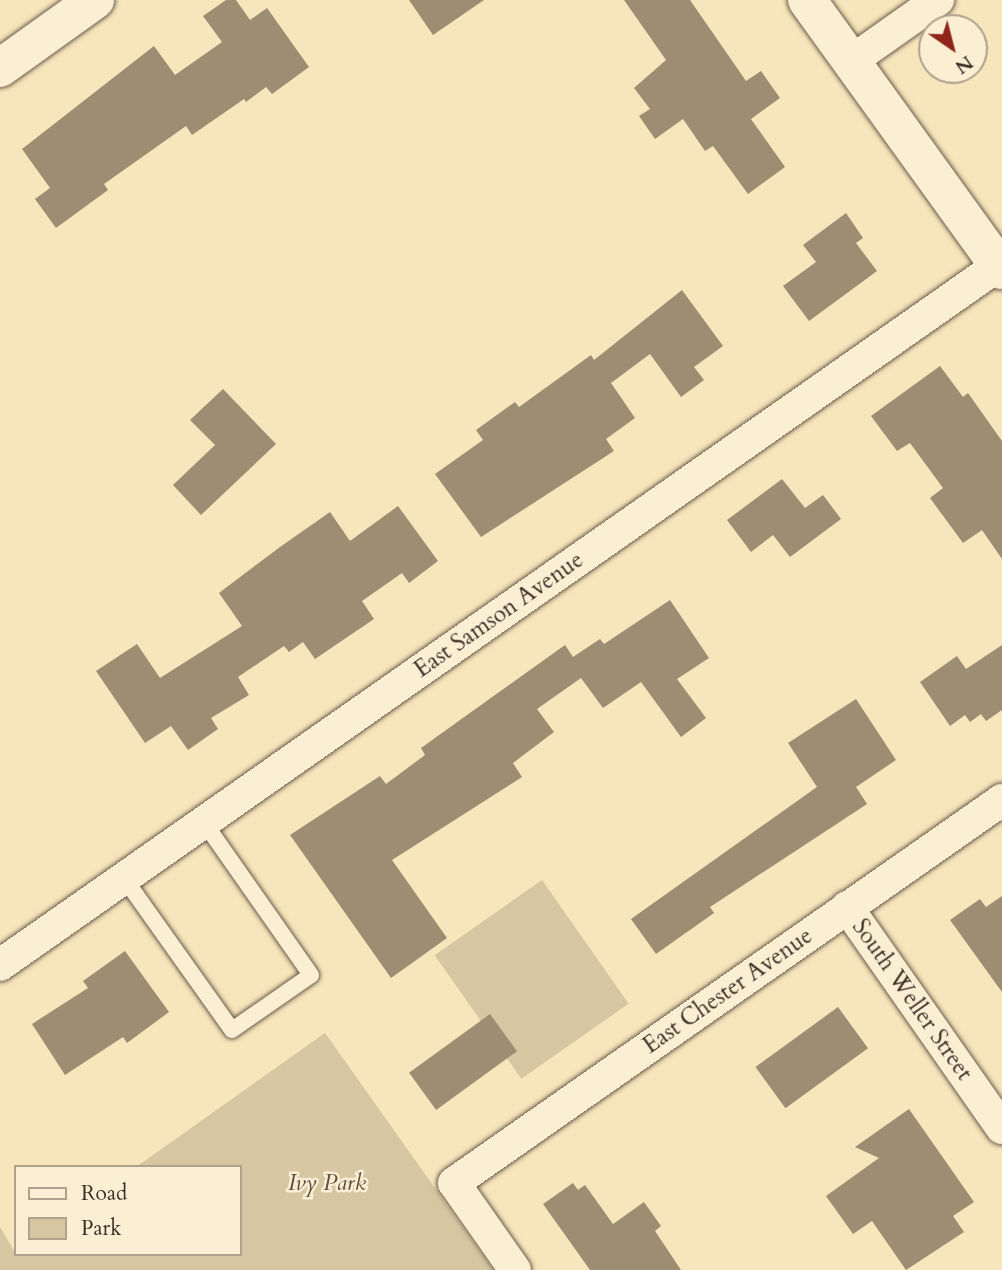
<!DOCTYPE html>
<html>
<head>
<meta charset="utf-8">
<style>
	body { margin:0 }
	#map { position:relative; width:1002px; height:1270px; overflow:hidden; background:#f7e5bb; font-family:Cardo,serif }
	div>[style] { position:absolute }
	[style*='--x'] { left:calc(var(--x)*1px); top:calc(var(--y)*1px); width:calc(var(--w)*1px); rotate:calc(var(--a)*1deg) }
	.green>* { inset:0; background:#d7c6a2; transform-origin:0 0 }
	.building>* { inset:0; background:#9d8d73; transform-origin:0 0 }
	.roads { filter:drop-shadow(0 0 2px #6b5b4b) drop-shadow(0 0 2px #6b5b4b) }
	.lane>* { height:16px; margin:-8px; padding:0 8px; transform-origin:8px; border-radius:8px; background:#faeed3 }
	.street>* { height:32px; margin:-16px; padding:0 16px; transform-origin:16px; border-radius:16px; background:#faeed3 }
	.secondary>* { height:38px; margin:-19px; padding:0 19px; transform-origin:19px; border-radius:19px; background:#faeed3 }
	span { translate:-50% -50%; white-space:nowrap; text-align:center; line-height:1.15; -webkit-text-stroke:5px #faeed3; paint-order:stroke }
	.street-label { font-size:23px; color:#3c2d26 }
	.park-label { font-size:23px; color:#5b4c3f; font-style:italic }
	.legend { position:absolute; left:14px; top:1165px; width:228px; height:91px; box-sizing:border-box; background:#faeed3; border:2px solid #aea18e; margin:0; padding:9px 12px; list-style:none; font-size:21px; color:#3c2d26 }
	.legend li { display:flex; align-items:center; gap:14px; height:35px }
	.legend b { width:35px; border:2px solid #aea18e }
	.north { position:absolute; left:918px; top:14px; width:70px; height:70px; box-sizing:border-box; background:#faeed3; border:2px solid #aea18e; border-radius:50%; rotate:145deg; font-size:19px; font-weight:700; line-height:28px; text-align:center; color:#3c2d26 }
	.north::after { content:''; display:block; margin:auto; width:24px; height:32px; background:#8f2418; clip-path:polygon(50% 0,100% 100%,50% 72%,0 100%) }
</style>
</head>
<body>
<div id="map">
	<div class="green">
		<i style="left:542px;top:880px;width:151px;height:131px;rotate:55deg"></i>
		<i style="clip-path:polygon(325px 1033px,493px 1270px,0 1270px,0 1227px,16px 1254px,240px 1254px,240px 1167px,136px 1167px)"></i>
	</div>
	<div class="building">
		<i style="clip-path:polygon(226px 0,236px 0,250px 20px,267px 8px,309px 67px,272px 94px,266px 87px,246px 102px,244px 99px,192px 135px,186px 126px,104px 184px,108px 190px,56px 228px,35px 199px,50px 188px,22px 149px,154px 46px,175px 75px,222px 42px,203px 16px)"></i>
		<i style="clip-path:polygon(409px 0,484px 0,433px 35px)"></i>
		<i style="clip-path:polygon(624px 0,690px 0,746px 81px,761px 71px,780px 98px,751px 119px,785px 167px,748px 194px,713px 146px,705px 151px,683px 119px,655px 139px,639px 116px,650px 109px,634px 88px,666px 60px)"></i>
		<i style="clip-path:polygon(846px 213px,863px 238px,856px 243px,877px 271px,809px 321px,783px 286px,816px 262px,803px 245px)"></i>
		<i style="clip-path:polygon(682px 290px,723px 346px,694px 367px,704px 380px,681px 397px,650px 354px,611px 383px,635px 418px,606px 439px,614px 451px,481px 537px,435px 474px,483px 440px,476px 430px,515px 402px,519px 407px,591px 355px,594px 360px)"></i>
		<i style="clip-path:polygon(940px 366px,963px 397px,968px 393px,1002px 441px,1002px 559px,982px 530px,963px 543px,930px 498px,943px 488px,910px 443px,897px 451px,871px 416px)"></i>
		<i style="clip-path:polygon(223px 389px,276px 444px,201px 515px,173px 485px,215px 445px,190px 420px)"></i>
		<i style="clip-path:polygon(782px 479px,805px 508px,823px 495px,841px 519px,790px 557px,773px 535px,751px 552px,727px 520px)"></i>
		<i style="clip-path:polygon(398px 506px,438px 561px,409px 583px,402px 573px,362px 601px,374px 619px,315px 659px,303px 642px,289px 652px,284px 646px,238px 677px,249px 695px,211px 718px,218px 729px,188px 750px,171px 726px,145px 743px,96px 671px,137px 644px,160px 678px,242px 626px,219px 593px,280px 547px,330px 512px,350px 541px)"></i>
		<i style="clip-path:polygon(670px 600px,709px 658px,677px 679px,706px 718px,681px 737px,641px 682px,603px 708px,581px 678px,537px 709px,554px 732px,513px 763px,522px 777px,392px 860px,447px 938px,391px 978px,290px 835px,380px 776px,386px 784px,425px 755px,421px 748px,565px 645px,573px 657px,600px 639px,604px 644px)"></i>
		<i style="clip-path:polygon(1002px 645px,1002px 710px,986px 721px,981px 714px,970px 722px,965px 715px,950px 726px,920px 682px,957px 656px,966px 669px)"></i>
		<i style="clip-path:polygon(856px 699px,896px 760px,856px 787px,867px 804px,710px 907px,714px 913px,656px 954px,631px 919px,817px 787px,788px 743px)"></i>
		<i style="clip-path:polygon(1002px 896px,1002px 992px,950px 920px,980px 899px,986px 907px)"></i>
		<i style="clip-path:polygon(125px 951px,169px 1012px,127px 1043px,123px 1037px,65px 1075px,32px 1024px,88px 988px,83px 981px)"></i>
		<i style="left:838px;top:1007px;width:51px;height:102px;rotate:54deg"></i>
		<i style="left:490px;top:1014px;width:46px;height:100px;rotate:54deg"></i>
		<i style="clip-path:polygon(909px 1109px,974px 1202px,953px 1216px,964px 1232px,906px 1270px,872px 1221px,853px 1234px,826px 1196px,879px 1158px,855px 1147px)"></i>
		<i style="clip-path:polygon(573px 1183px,578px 1190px,585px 1185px,613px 1224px,644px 1202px,661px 1226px,655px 1231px,681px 1270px,590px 1270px,543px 1204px)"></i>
	</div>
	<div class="roads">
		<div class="lane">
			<i style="--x:124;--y:878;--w:186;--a:54.6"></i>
			<i style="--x:232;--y:1030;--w:96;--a:-34.8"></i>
			<i style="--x:311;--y:975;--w:187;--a:-125"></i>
		</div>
		<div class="street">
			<i style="--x:850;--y:62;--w:108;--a:-35.2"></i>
			<i style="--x:847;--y:907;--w:270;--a:55"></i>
			<i style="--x:0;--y:965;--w:1220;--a:-35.02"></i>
			<i style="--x:515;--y:1270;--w:106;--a:-125"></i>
			<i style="--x:454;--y:1183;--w:669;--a:-34.95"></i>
		</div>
		<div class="secondary">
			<i style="--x:807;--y:0;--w:333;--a:54.2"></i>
			<i style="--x:0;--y:68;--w:117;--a:-35.6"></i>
		</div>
	</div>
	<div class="street-label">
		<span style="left:499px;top:615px;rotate:-35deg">East Samson Avenue</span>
		<span style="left:728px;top:991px;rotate:-35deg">East Chester Avenue</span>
		<span style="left:912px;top:1000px;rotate:55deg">South Weller Street</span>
	</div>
	<div class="park-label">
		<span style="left:327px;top:1183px">Ivy Park</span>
	</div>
	<ul class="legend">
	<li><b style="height:9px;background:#faeed3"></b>Road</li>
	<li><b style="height:19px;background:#d7c6a2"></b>Park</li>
	</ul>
	<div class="north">N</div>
</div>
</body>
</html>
